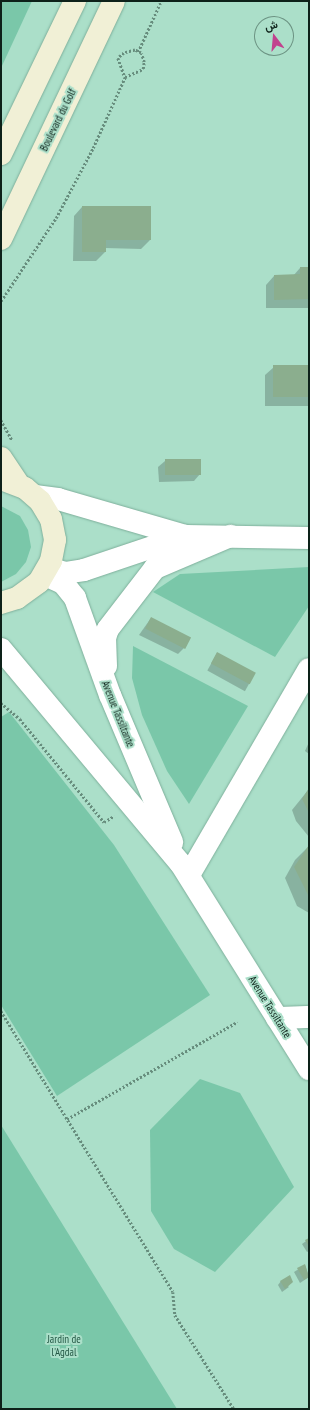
<!DOCTYPE html>
<html>
<head>
<meta charset="utf-8">
<style>
	body { margin:0 }
	#map { position:relative; width:310px; height:1410px; overflow:hidden; background:#abdfc9; font-family:"PT Sans Narrow",Vazirmatn,sans-serif }
	div>[style] { position:absolute }
	[style*='--x'] { left:calc(var(--x)*1px); top:calc(var(--y)*1px); width:calc(var(--w)*1px); rotate:calc(var(--a)*1deg) }
	.green>* { inset:0; background:#7ac7a9 }
	.shadow>* { inset:0; background:#0003; transform-origin:0 0 }
	.building>* { inset:0; background:#8bae8e; transform-origin:0 0 }
	.path>* { height:2.5px; margin-top:-1.25px; transform-origin:0; background:repeating-linear-gradient(90deg,#678d7d 0 2px,transparent 0 4px) }
	.roads { filter:drop-shadow(0 0 1px #7eaf9b) drop-shadow(0 0 1px #7eaf9b) }
	.minor>* { height:22px; margin:-11px; padding:0 11px; transform-origin:11px; border-radius:11px; background:#fff }
	.tertiary>* { height:22px; margin:-11px; padding:0 11px; transform-origin:11px; border-radius:11px; background:#fff }
	.secondary>* { height:22px; margin:-11px; padding:0 11px; transform-origin:11px; border-radius:11px; background:#f1f0d6 }
	span { translate:-50% -50%; white-space:nowrap; text-align:center; line-height:1.15; -webkit-text-stroke:4px #abdfc9; paint-order:stroke }
	.street-label { font-size:11px; color:#0d2119 }
	.park-label { font-size:11px; color:#255846 }
	.frame { position:absolute; inset:0; border:2px solid #0d2119; pointer-events:none }
	.north { position:absolute; left:254px; top:16px; width:40px; height:40px; box-sizing:border-box; background:#abdfc9; border:1px solid #6c9383; border-radius:50%; rotate:344deg; font-size:11px; font-weight:700; line-height:16px; text-align:center; color:#0d2119 }
	.north::after { content:''; display:block; margin:auto; width:14px; height:18px; background:#c1428e; clip-path:polygon(50% 0,100% 100%,50% 72%,0 100%) }
</style>
</head>
<body>
<div id="map">
	<div class="green">
		<i style="clip-path:polygon(1px 1px,32px 1px,1px 68px)"></i>
		<i style="clip-path:polygon(1px 506px,20px 516px,28px 530px,31px 547px,26px 562px,16px 574px,1px 582px)"></i>
		<i style="clip-path:polygon(309px 567px,309px 606px,275px 657px,153px 592px,180px 574px)"></i>
		<i style="clip-path:polygon(133px 646px,248px 706px,189px 804px,167px 771px,142px 715px,132px 678px)"></i>
		<i style="clip-path:polygon(9px 712px,114px 845px,210px 995px,57px 1096px,1px 1005px,1px 717px)"></i>
		<i style="clip-path:polygon(200px 1079px,240px 1093px,294px 1187px,215px 1272px,174px 1249px,151px 1211px,150px 1130px)"></i>
		<i style="clip-path:polygon(1px 1125px,177px 1409px,1px 1409px)"></i>
	</div>
	<div class="shadow">
		<i style="clip-path:polygon(82px 207px,150px 240px,141px 249px,105px 248px,105px 252px,96px 261px,73px 261px,74px 216px)"></i>
		<i style="clip-path:polygon(300px 268px,309px 268px,309px 308px,266px 308px,266px 285px,274px 276px,293px 276px)"></i>
		<i style="clip-path:polygon(309px 366px,309px 406px,265px 406px,265px 375px,274px 367px)"></i>
		<i style="clip-path:polygon(200px 460px,200px 474px,194px 481px,159px 482px,158px 467px,165px 461px)"></i>
		<i style="clip-path:polygon(151px 618px,184px 648px,178px 654px,139px 635px)"></i>
		<i style="left:217px;top:653px;width:43px;height:20px;rotate:29deg"></i>
		<i style="clip-path:polygon(309px 742px,309px 754px,305px 751px)"></i>
		<i style="clip-path:polygon(309px 789px,309px 837px,296px 821px,292px 810px)"></i>
		<i style="clip-path:polygon(309px 846px,309px 913px,297px 906px,285px 878px,295px 860px)"></i>
		<i style="clip-path:polygon(309px 1239px,309px 1251px,307px 1252px,302px 1244px)"></i>
		<i style="clip-path:polygon(305px 1265px,309px 1277px,300px 1283px,294px 1272px)"></i>
		<i style="clip-path:polygon(281px 1281px,289px 1287px,282px 1292px,278px 1285px)"></i>
	</div>
	<div class="building">
		<i style="clip-path:polygon(82px 206px,151px 206px,151px 240px,106px 240px,106px 252px,82px 252px)"></i>
		<i style="clip-path:polygon(300px 267px,309px 267px,309px 299px,274px 300px,274px 275px,300px 274px)"></i>
		<i style="left:309px;top:365px;width:32px;height:36px;rotate:90deg"></i>
		<i style="left:201px;top:459px;width:16px;height:36px;rotate:90deg"></i>
		<i style="left:151px;top:617px;width:45px;height:13px;rotate:27deg"></i>
		<i style="left:217px;top:652px;width:44px;height:13px;rotate:28deg"></i>
		<i style="clip-path:polygon(309px 788px,309px 813px,302px 799px)"></i>
		<i style="clip-path:polygon(309px 845px,309px 897px,294px 867px)"></i>
		<i style="clip-path:polygon(309px 1238px,309px 1247px,305px 1240px)"></i>
		<i style="clip-path:polygon(305px 1264px,309px 1277px,304px 1280px,297px 1268px)"></i>
		<i style="clip-path:polygon(290px 1275px,293px 1282px,285px 1289px,280px 1281px)"></i>
	</div>
	<div class="path">
		<i style="--x:138;--y:52;--w:56;--a:-65.7"></i>
		<i style="--x:1;--y:301;--w:100;--a:-56.5"></i>
		<i style="--x:56;--y:218;--w:79;--a:-62.1"></i>
		<i style="--x:93;--y:148;--w:78;--a:-65.7"></i>
		<i style="--x:125;--y:77;--w:20;--a:-24"></i>
		<i style="--x:143;--y:69;--w:7;--a:-82"></i>
		<i style="--x:144;--y:62;--w:9;--a:-108"></i>
		<i style="--x:141;--y:53;--w:7;--a:-153"></i>
		<i style="--x:135;--y:50;--w:11;--a:165"></i>
		<i style="--x:124;--y:53;--w:8;--a:140"></i>
		<i style="--x:118;--y:58;--w:20;--a:70"></i>
		<i style="--x:1;--y:420;--w:23;--a:61"></i>
		<i style="--x:1;--y:703;--w:25;--a:40"></i>
		<i style="--x:20;--y:719;--w:133;--a:50.8"></i>
		<i style="--x:104;--y:822;--w:12;--a:-31"></i>
		<i style="--x:1;--y:1011;--w:329;--a:58.5"></i>
		<i style="--x:173;--y:1292;--w:23;--a:85"></i>
		<i style="--x:175;--y:1315;--w:111;--a:57.9"></i>
		<i style="--x:67;--y:1119;--w:196;--a:-29.7"></i>
	</div>
	<div class="roads">
		<div class="minor">
			<i style="--x:35;--y:496;--w:23;--a:7"></i>
			<i style="--x:58;--y:499;--w:132;--a:16.2"></i>
			<i style="--x:185;--y:536;--w:124;--a:0.9"></i>
			<i style="--x:49;--y:568;--w:17;--a:17"></i>
			<i style="--x:65;--y:573;--w:19;--a:-9"></i>
			<i style="--x:84;--y:570;--w:107;--a:-18.6"></i>
			<i style="--x:189;--y:875;--w:238;--a:-59.8"></i>
			<i style="--x:277;--y:1018;--w:32;--a:-2"></i>
		</div>
		<div class="tertiary">
			<i style="--x:45;--y:575;--w:20;--a:24"></i>
			<i style="--x:63;--y:583;--w:19;--a:51"></i>
			<i style="--x:75;--y:598;--w:103;--a:70.2"></i>
			<i style="--x:110;--y:695;--w:160;--a:67.1"></i>
			<i style="--x:1;--y:649;--w:280;--a:50.1"></i>
			<i style="--x:181;--y:864;--w:242;--a:58"></i>
			<i style="--x:106;--y:666;--w:28;--a:-92"></i>
			<i style="--x:105;--y:638;--w:9;--a:-72"></i>
			<i style="--x:108;--y:629;--w:77;--a:-52.4"></i>
			<i style="--x:155;--y:568;--w:82;--a:-23.1"></i>
		</div>
		<div class="secondary">
			<i style="--x:1;--y:154;--w:170;--a:-64.2"></i>
			<i style="--x:1;--y:239;--w:263;--a:-64.6"></i>
			<i style="--x:1;--y:458;--w:32;--a:56"></i>
			<i style="--x:1;--y:479;--w:26;--a:21"></i>
			<i style="--x:25;--y:488;--w:20;--a:41"></i>
			<i style="--x:40;--y:501;--w:21;--a:59"></i>
			<i style="--x:51;--y:519;--w:21;--a:79"></i>
			<i style="--x:55;--y:540;--w:21;--a:101"></i>
			<i style="--x:51;--y:561;--w:24;--a:120"></i>
			<i style="--x:39;--y:582;--w:27;--a:144"></i>
			<i style="--x:17;--y:598;--w:17;--a:163"></i>
		</div>
	</div>
	<div class="street-label">
		<span style="left:58px;top:120px;rotate:-64deg">Boulevard du Golf</span>
		<span style="left:118px;top:714px;rotate:68deg">Avenue Tassiltante</span>
		<span style="left:270px;top:1007px;rotate:58deg">Avenue Tassiltante</span>
	</div>
	<div class="park-label">
		<span style="left:64px;top:1346px">Jardin de<br>l'Agdal</span>
	</div>
	<div class="frame"></div>
	<div class="north">ش</div>
</div>
</body>
</html>
